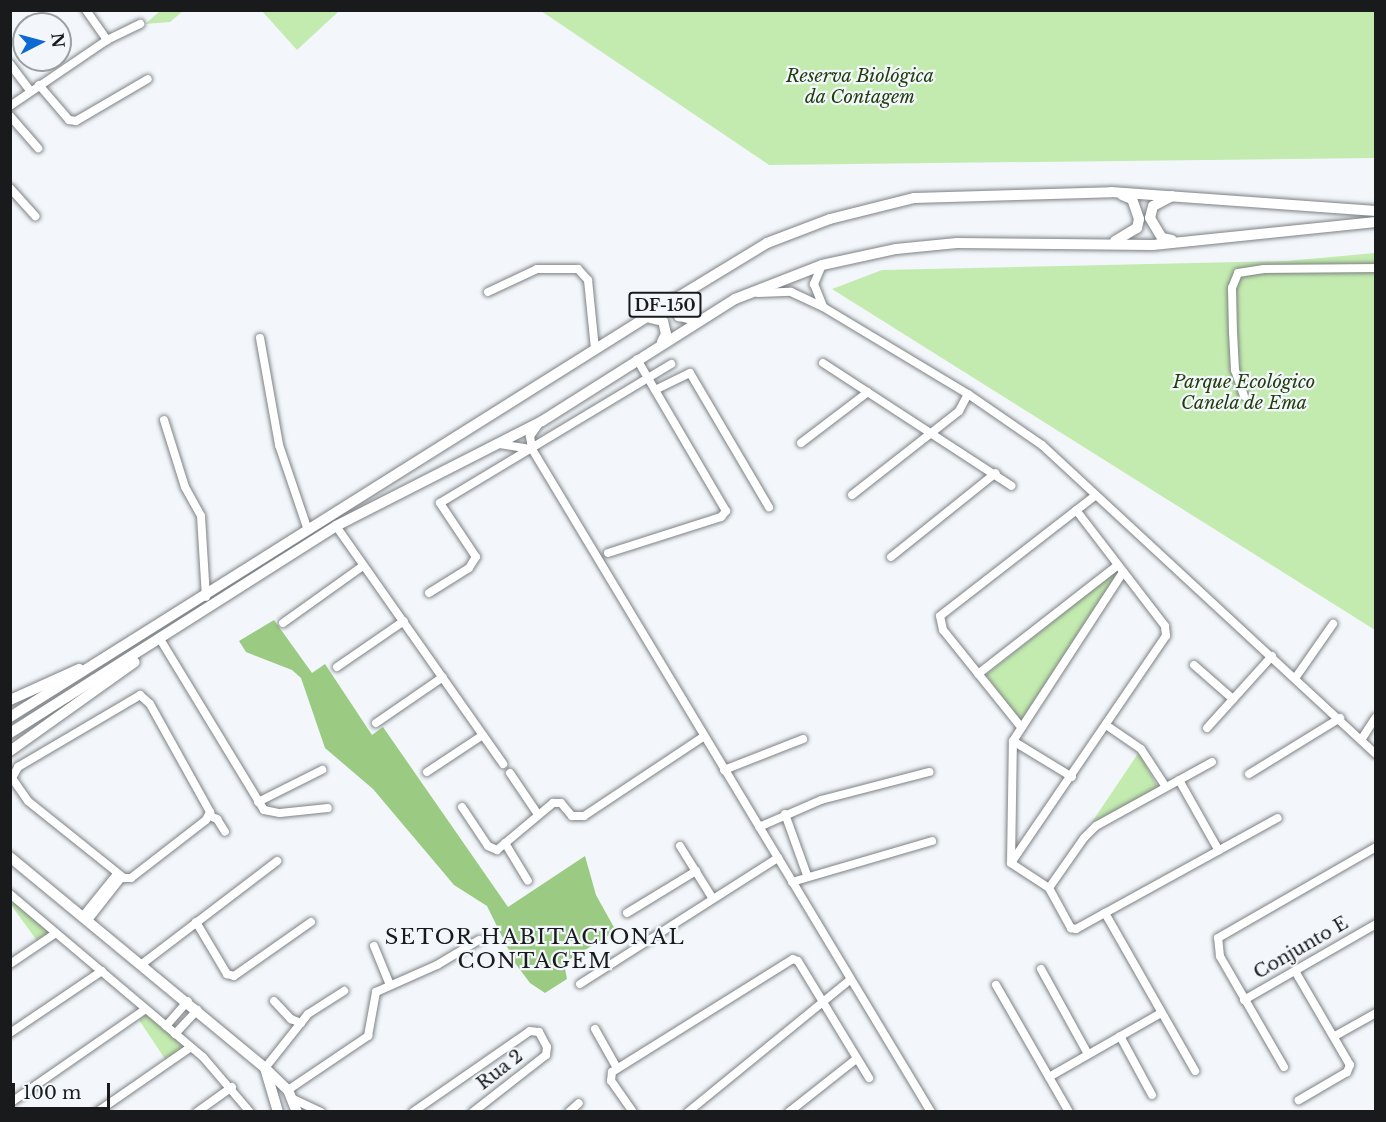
<!DOCTYPE html>
<html>
<head>
<meta charset="utf-8">
<style>
	body { margin:0 }
	#map { position:relative; width:1386px; height:1122px; overflow:hidden; background:#f3f7fb; font-family:"Libre Baskerville",serif }
	div>[style] { position:absolute }
	[style*='--x'] { left:calc(var(--x)*1px); top:calc(var(--y)*1px); width:calc(var(--w)*1px); rotate:calc(var(--a)*1deg) }
	.green>* { inset:0; background:#c3ebaf }
	.forest>* { inset:0; background:#9bcb82 }
	.roads { filter:drop-shadow(0 0 2px #7d8184) drop-shadow(0 0 2px #7d8184) }
	.minor>* { height:8px; margin:-4px; padding:0 4px; transform-origin:4px; border-radius:4px; background:#fff }
	.major>* { height:10px; margin:-5px; padding:0 5px; transform-origin:5px; border-radius:5px; background:#fff }
	span { translate:-50% -50%; white-space:nowrap; text-align:center; line-height:1.15; -webkit-text-stroke:4.5px #f3f7fb; paint-order:stroke }
	.shield-label span { padding:2px 4px; background:#f3f7fb; border:2px solid; border-radius:4px; -webkit-text-stroke-width:0 }
	.shield-label { font-size:16px; color:#191a1c; font-weight:700 }
	.park-label { font-size:18px; color:#1f3d0a; font-style:italic }
	.street-label { font-size:18px; color:#191a1c }
	.quarter-label { font-size:21px; color:#191a1c; letter-spacing:1.5px }
	.frame { position:absolute; inset:0; border:12px solid #191a1c; pointer-events:none }
	.north { position:absolute; left:12px; top:12px; width:60px; height:60px; box-sizing:border-box; background:#f3f7fb; border:2px solid #9c9fa2; border-radius:50%; rotate:84deg; font-size:16px; font-weight:700; line-height:24px; text-align:center; color:#191a1c }
	.north::after { content:''; display:block; margin:auto; width:21px; height:27px; background:#0e6ad3; clip-path:polygon(50% 0,100% 100%,50% 72%,0 100%) }
	.scale { position:absolute; left:12px; top:1083px; width:98px; height:27px; box-sizing:border-box; border:3px solid #191a1c; border-top:0; padding-left:8px; font-size:18px; line-height:21px; white-space:nowrap; color:#191a1c; -webkit-text-stroke:4px #f3f7fb; paint-order:stroke }
</style>
</head>
<body>
<div id="map">
	<div class="green">
		<i style="clip-path:polygon(160px 11px,160px 10px,183px 11px,170px 22px,145px 24px)"></i>
		<i style="clip-path:polygon(262px 11px,339px 11px,297px 50px)"></i>
		<i style="clip-path:polygon(541px 11px,1375px 11px,1375px 158px,769px 165px)"></i>
		<i style="clip-path:polygon(1375px 253px,1375px 630px,832px 289px,882px 270px,1287px 261px)"></i>
		<i style="clip-path:polygon(1117px 570px,1119px 573px,1021px 721px,986px 675px)"></i>
		<i style="clip-path:polygon(1139px 752px,1158px 788px,1094px 824px,1092px 822px)"></i>
		<i style="clip-path:polygon(15px 901px,51px 933px,38px 942px,11px 905px)"></i>
		<i style="clip-path:polygon(147px 1014px,184px 1047px,167px 1062px,139px 1020px)"></i>
	</div>
	<div class="forest">
		<i style="clip-path:polygon(274px 620px,312px 673px,325px 664px,372px 735px,383px 727px,508px 907px,585px 856px,596px 895px,616px 931px,564px 963px,567px 979px,545px 993px,530px 983px,515px 963px,487px 906px,454px 885px,373px 789px,325px 748px,301px 678px,292px 670px,246px 652px,239px 641px)"></i>
	</div>
	<div class="roads">
		<div class="minor">
			<i style="--x:86;--y:10;--w:37;--a:55"></i>
			<i style="--x:10;--y:64;--w:34;--a:53"></i>
			<i style="--x:39;--y:85;--w:46;--a:49.4"></i>
			<i style="--x:69;--y:120;--w:7;--a:8"></i>
			<i style="--x:76;--y:121;--w:83;--a:-30.3"></i>
			<i style="--x:10;--y:106;--w:117;--a:-34.2"></i>
			<i style="--x:107;--y:40;--w:37;--a:-26"></i>
			<i style="--x:10;--y:116;--w:43;--a:48.8"></i>
			<i style="--x:10;--y:188;--w:38;--a:48"></i>
			<i style="--x:822;--y:265;--w:21;--a:113"></i>
			<i style="--x:814;--y:284;--w:24;--a:68"></i>
			<i style="--x:488;--y:292;--w:54;--a:-25.1"></i>
			<i style="--x:537;--y:269;--w:41;--a:0"></i>
			<i style="--x:578;--y:269;--w:15;--a:48"></i>
			<i style="--x:588;--y:280;--w:69;--a:84.2"></i>
			<i style="--x:758;--y:293;--w:33;--a:-2"></i>
			<i style="--x:791;--y:292;--w:35;--a:25"></i>
			<i style="--x:823;--y:307;--w:169;--a:31"></i>
			<i style="--x:968;--y:394;--w:90;--a:34.6"></i>
			<i style="--x:1042;--y:445;--w:455;--a:42.8"></i>
			<i style="--x:260;--y:338;--w:109;--a:79.9"></i>
			<i style="--x:279;--y:445;--w:90;--a:71.2"></i>
			<i style="--x:823;--y:363;--w:225;--a:33.1"></i>
			<i style="--x:655;--y:390;--w:39;--a:-26"></i>
			<i style="--x:690;--y:373;--w:156;--a:59.5"></i>
			<i style="--x:1244;--y:396;--w:28;--a:-109"></i>
			<i style="--x:1235;--y:370;--w:37;--a:-93"></i>
			<i style="--x:1233;--y:333;--w:45;--a:-91.3"></i>
			<i style="--x:1232;--y:288;--w:16;--a:-68"></i>
			<i style="--x:1238;--y:273;--w:26;--a:-9"></i>
			<i style="--x:1264;--y:269;--w:112;--a:-0.5"></i>
			<i style="--x:164;--y:420;--w:70;--a:72.6"></i>
			<i style="--x:185;--y:487;--w:33;--a:61"></i>
			<i style="--x:201;--y:516;--w:81;--a:86.5"></i>
			<i style="--x:538;--y:425;--w:14;--a:126"></i>
			<i style="--x:530;--y:436;--w:13;--a:81"></i>
			<i style="--x:532;--y:449;--w:774;--a:58.96"></i>
			<i style="--x:801;--y:443;--w:84;--a:-37.3"></i>
			<i style="--x:499;--y:444;--w:33;--a:9"></i>
			<i style="--x:852;--y:495;--w:136;--a:-38.1"></i>
			<i style="--x:959;--y:411;--w:19;--a:-62"></i>
			<i style="--x:336;--y:526;--w:291;--a:54.9"></i>
			<i style="--x:608;--y:553;--w:119;--a:-17.7"></i>
			<i style="--x:721;--y:517;--w:8;--a:-50"></i>
			<i style="--x:726;--y:511;--w:176;--a:-120.4"></i>
			<i style="--x:891;--y:557;--w:134;--a:-38.7"></i>
			<i style="--x:429;--y:593;--w:47;--a:-32"></i>
			<i style="--x:469;--y:568;--w:13;--a:-58"></i>
			<i style="--x:476;--y:557;--w:65;--a:-123.7"></i>
			<i style="--x:440;--y:503;--w:270;--a:-31"></i>
			<i style="--x:283;--y:623;--w:98;--a:-35.5"></i>
			<i style="--x:160;--y:639;--w:200;--a:58.7"></i>
			<i style="--x:264;--y:810;--w:16;--a:11"></i>
			<i style="--x:280;--y:813;--w:48;--a:-5.9"></i>
			<i style="--x:1194;--y:665;--w:52;--a:41.1"></i>
			<i style="--x:337;--y:667;--w:81;--a:-34.5"></i>
			<i style="--x:978;--y:674;--w:177;--a:-37.9"></i>
			<i style="--x:1296;--y:677;--w:65;--a:-55.1"></i>
			<i style="--x:140;--y:695;--w:13;--a:42"></i>
			<i style="--x:150;--y:704;--w:124;--a:60.9"></i>
			<i style="--x:210;--y:812;--w:9;--a:117"></i>
			<i style="--x:206;--y:820;--w:95;--a:142.3"></i>
			<i style="--x:131;--y:878;--w:7;--a:180"></i>
			<i style="--x:124;--y:878;--w:123;--a:-141.3"></i>
			<i style="--x:28;--y:801;--w:28;--a:-125"></i>
			<i style="--x:12;--y:778;--w:13;--a:-61"></i>
			<i style="--x:18;--y:767;--w:142;--a:-30.5"></i>
			<i style="--x:376;--y:723;--w:81;--a:-34.5"></i>
			<i style="--x:1106;--y:725;--w:42;--a:34.4"></i>
			<i style="--x:1141;--y:749;--w:45;--a:56.7"></i>
			<i style="--x:1021;--y:727;--w:124;--a:-128.8"></i>
			<i style="--x:943;--y:630;--w:14;--a:-102"></i>
			<i style="--x:940;--y:616;--w:197;--a:-37.8"></i>
			<i style="--x:1207;--y:728;--w:97;--a:-47.9"></i>
			<i style="--x:1361;--y:740;--w:27;--a:-57"></i>
			<i style="--x:1013;--y:741;--w:69;--a:31.4"></i>
			<i style="--x:1212;--y:762;--w:132;--a:151.1"></i>
			<i style="--x:1096;--y:826;--w:17;--a:135"></i>
			<i style="--x:1084;--y:838;--w:61;--a:125"></i>
			<i style="--x:1049;--y:888;--w:46;--a:61.2"></i>
			<i style="--x:1071;--y:928;--w:5;--a:11"></i>
			<i style="--x:1076;--y:929;--w:33;--a:-29"></i>
			<i style="--x:1105;--y:913;--w:197;--a:-28.8"></i>
			<i style="--x:724;--y:770;--w:85;--a:-21.4"></i>
			<i style="--x:427;--y:772;--w:67;--a:-33.5"></i>
			<i style="--x:510;--y:773;--w:48;--a:56"></i>
			<i style="--x:1249;--y:774;--w:107;--a:-31.6"></i>
			<i style="--x:1179;--y:780;--w:81;--a:60.6"></i>
			<i style="--x:258;--y:802;--w:72;--a:-26.6"></i>
			<i style="--x:462;--y:807;--w:47;--a:56.3"></i>
			<i style="--x:488;--y:846;--w:10;--a:24"></i>
			<i style="--x:497;--y:850;--w:73;--a:-40"></i>
			<i style="--x:553;--y:803;--w:8;--a:0"></i>
			<i style="--x:561;--y:803;--w:17;--a:50"></i>
			<i style="--x:572;--y:816;--w:12;--a:0"></i>
			<i style="--x:584;--y:816;--w:143;--a:-33.6"></i>
			<i style="--x:785;--y:814;--w:65;--a:70.2"></i>
			<i style="--x:210;--y:816;--w:8;--a:23"></i>
			<i style="--x:217;--y:819;--w:15;--a:58"></i>
			<i style="--x:759;--y:827;--w:68;--a:-23.5"></i>
			<i style="--x:821;--y:800;--w:112;--a:-14.5"></i>
			<i style="--x:505;--y:843;--w:44;--a:58.8"></i>
			<i style="--x:680;--y:846;--w:62;--a:58.1"></i>
			<i style="--x:1011;--y:863;--w:275;--a:-55.7"></i>
			<i style="--x:1166;--y:636;--w:10;--a:-96"></i>
			<i style="--x:1165;--y:626;--w:146;--a:-127.5"></i>
			<i style="--x:792;--y:882;--w:146;--a:-16.3"></i>
			<i style="--x:1049;--y:888;--w:45;--a:-146.7"></i>
			<i style="--x:1011;--y:863;--w:122;--a:-89.1"></i>
			<i style="--x:1013;--y:741;--w:202;--a:-56.9"></i>
			<i style="--x:10;--y:894;--w:253;--a:40.2"></i>
			<i style="--x:203;--y:1057;--w:72;--a:49.5"></i>
			<i style="--x:627;--y:913;--w:81;--a:-31.3"></i>
			<i style="--x:1105;--y:913;--w:182;--a:60.3"></i>
			<i style="--x:83;--y:916;--w:54;--a:-51"></i>
			<i style="--x:88;--y:920;--w:53;--a:-51.8"></i>
			<i style="--x:196;--y:922;--w:61;--a:59.2"></i>
			<i style="--x:227;--y:974;--w:7;--a:16"></i>
			<i style="--x:234;--y:976;--w:94;--a:-35"></i>
			<i style="--x:374;--y:946;--w:42;--a:67.7"></i>
			<i style="--x:10;--y:964;--w:55;--a:-34"></i>
			<i style="--x:142;--y:964;--w:170;--a:-37.3"></i>
			<i style="--x:1041;--y:969;--w:97;--a:61.1"></i>
			<i style="--x:1295;--y:971;--w:109;--a:59.7"></i>
			<i style="--x:1350;--y:1065;--w:8;--a:113"></i>
			<i style="--x:1347;--y:1072;--w:56;--a:149.7"></i>
			<i style="--x:580;--y:984;--w:235;--a:-32.5"></i>
			<i style="--x:996;--y:985;--w:146;--a:60.1"></i>
			<i style="--x:1244;--y:1000;--w:152;--a:-29.9"></i>
			<i style="--x:274;--y:1001;--w:25;--a:47"></i>
			<i style="--x:291;--y:1019;--w:11;--a:22"></i>
			<i style="--x:166;--y:1026;--w:33;--a:-49"></i>
			<i style="--x:595;--y:1029;--w:45;--a:60.6"></i>
			<i style="--x:10;--y:1033;--w:111;--a:-34"></i>
			<i style="--x:175;--y:1034;--w:33;--a:-47"></i>
			<i style="--x:1120;--y:1036;--w:67;--a:61.5"></i>
			<i style="--x:1335;--y:1036;--w:47;--a:-29.3"></i>
			<i style="--x:1284;--y:1067;--w:128;--a:-120"></i>
			<i style="--x:1220;--y:956;--w:18;--a:-96"></i>
			<i style="--x:1218;--y:938;--w:182;--a:-29.9"></i>
			<i style="--x:265;--y:1068;--w:69;--a:-51.5"></i>
			<i style="--x:308;--y:1014;--w:43;--a:-32.6"></i>
			<i style="--x:1049;--y:1077;--w:129;--a:-29.7"></i>
			<i style="--x:288;--y:1090;--w:97;--a:-34"></i>
			<i style="--x:368;--y:1036;--w:45;--a:-79.7"></i>
			<i style="--x:376;--y:992;--w:67;--a:-23.9"></i>
			<i style="--x:437;--y:965;--w:49;--a:-30.8"></i>
			<i style="--x:293;--y:1099;--w:31;--a:25"></i>
			<i style="--x:10;--y:1103;--w:165;--a:-34.7"></i>
			<i style="--x:97;--y:1112;--w:114;--a:-34.7"></i>
			<i style="--x:197;--y:1112;--w:43;--a:-35.5"></i>
			<i style="--x:413;--y:1112;--w:142;--a:-34.7"></i>
			<i style="--x:530;--y:1031;--w:9;--a:6"></i>
			<i style="--x:539;--y:1032;--w:17;--a:62"></i>
			<i style="--x:547;--y:1047;--w:8;--a:97"></i>
			<i style="--x:546;--y:1055;--w:93;--a:142"></i>
			<i style="--x:569;--y:1112;--w:13;--a:-42"></i>
			<i style="--x:633;--y:1112;--w:38;--a:-125"></i>
			<i style="--x:611;--y:1081;--w:9;--a:-84"></i>
			<i style="--x:612;--y:1072;--w:213;--a:-32"></i>
			<i style="--x:793;--y:959;--w:5;--a:22"></i>
			<i style="--x:798;--y:961;--w:137;--a:58.7"></i>
			<i style="--x:688;--y:1112;--w:210;--a:-39.2"></i>
			<i style="--x:789;--y:1112;--w:85;--a:-38.3"></i>
		</div>
		<div class="major">
			<i style="--x:1172;--y:196;--w:21;--a:152"></i>
			<i style="--x:1153;--y:206;--w:12;--a:104"></i>
			<i style="--x:1150;--y:218;--w:23;--a:59"></i>
			<i style="--x:1162;--y:238;--w:10;--a:11"></i>
			<i style="--x:1115;--y:241;--w:26;--a:-31"></i>
			<i style="--x:1137;--y:228;--w:9;--a:-77"></i>
			<i style="--x:1139;--y:219;--w:21;--a:-109"></i>
			<i style="--x:1132;--y:199;--w:11;--a:-158"></i>
			<i style="--x:680;--y:296;--w:13;--a:108"></i>
			<i style="--x:676;--y:308;--w:9;--a:69"></i>
			<i style="--x:679;--y:316;--w:18;--a:13"></i>
			<i style="--x:646;--y:317;--w:17;--a:13"></i>
			<i style="--x:663;--y:321;--w:13;--a:77"></i>
			<i style="--x:666;--y:334;--w:9;--a:117"></i>
			<i style="--x:10;--y:700;--w:76;--a:-24.2"></i>
			<i style="--x:10;--y:717;--w:791;--a:-32.14"></i>
			<i style="--x:680;--y:296;--w:102;--a:-31.3"></i>
			<i style="--x:767;--y:243;--w:67;--a:-20.9"></i>
			<i style="--x:830;--y:219;--w:87;--a:-14"></i>
			<i style="--x:914;--y:198;--w:197;--a:-1.7"></i>
			<i style="--x:1111;--y:192;--w:266;--a:4.1"></i>
			<i style="--x:10;--y:733;--w:386;--a:-32.4"></i>
			<i style="--x:336;--y:526;--w:231;--a:-27"></i>
			<i style="--x:542;--y:421;--w:228;--a:-32.3"></i>
			<i style="--x:735;--y:299;--w:93;--a:-21.3"></i>
			<i style="--x:822;--y:265;--w:76;--a:-12.2"></i>
			<i style="--x:896;--y:249;--w:61;--a:-5.6"></i>
			<i style="--x:957;--y:243;--w:196;--a:0.6"></i>
			<i style="--x:1153;--y:245;--w:224;--a:-5.9"></i>
			<i style="--x:10;--y:751;--w:153;--a:-35.5"></i>
			<i style="--x:10;--y:857;--w:331;--a:39.6"></i>
			<i style="--x:265;--y:1068;--w:32;--a:44"></i>
			<i style="--x:288;--y:1090;--w:24;--a:68"></i>
			<i style="--x:265;--y:1068;--w:46;--a:73.5"></i>
		</div>
	</div>
	<div class="shield-label">
		<span style="left:665px;top:305px">DF-150</span>
	</div>
	<div class="park-label">
		<span style="left:860px;top:87px">Reserva Biológica<br>da Contagem</span>
		<span style="left:1244px;top:393px">Parque Ecológico<br>Canela de Ema</span>
	</div>
	<div class="street-label">
		<span style="left:1301px;top:948px;rotate:-30deg">Conjunto E</span>
		<span style="left:500px;top:1070px;rotate:-38deg">Rua 2</span>
	</div>
	<div class="quarter-label">
		<span style="left:535px;top:949px">SETOR HABITACIONAL<br>CONTAGEM</span>
	</div>
	<div class="frame"></div>
	<div class="north">N</div>
	<div class="scale">100 m</div>
</div>
</body>
</html>
